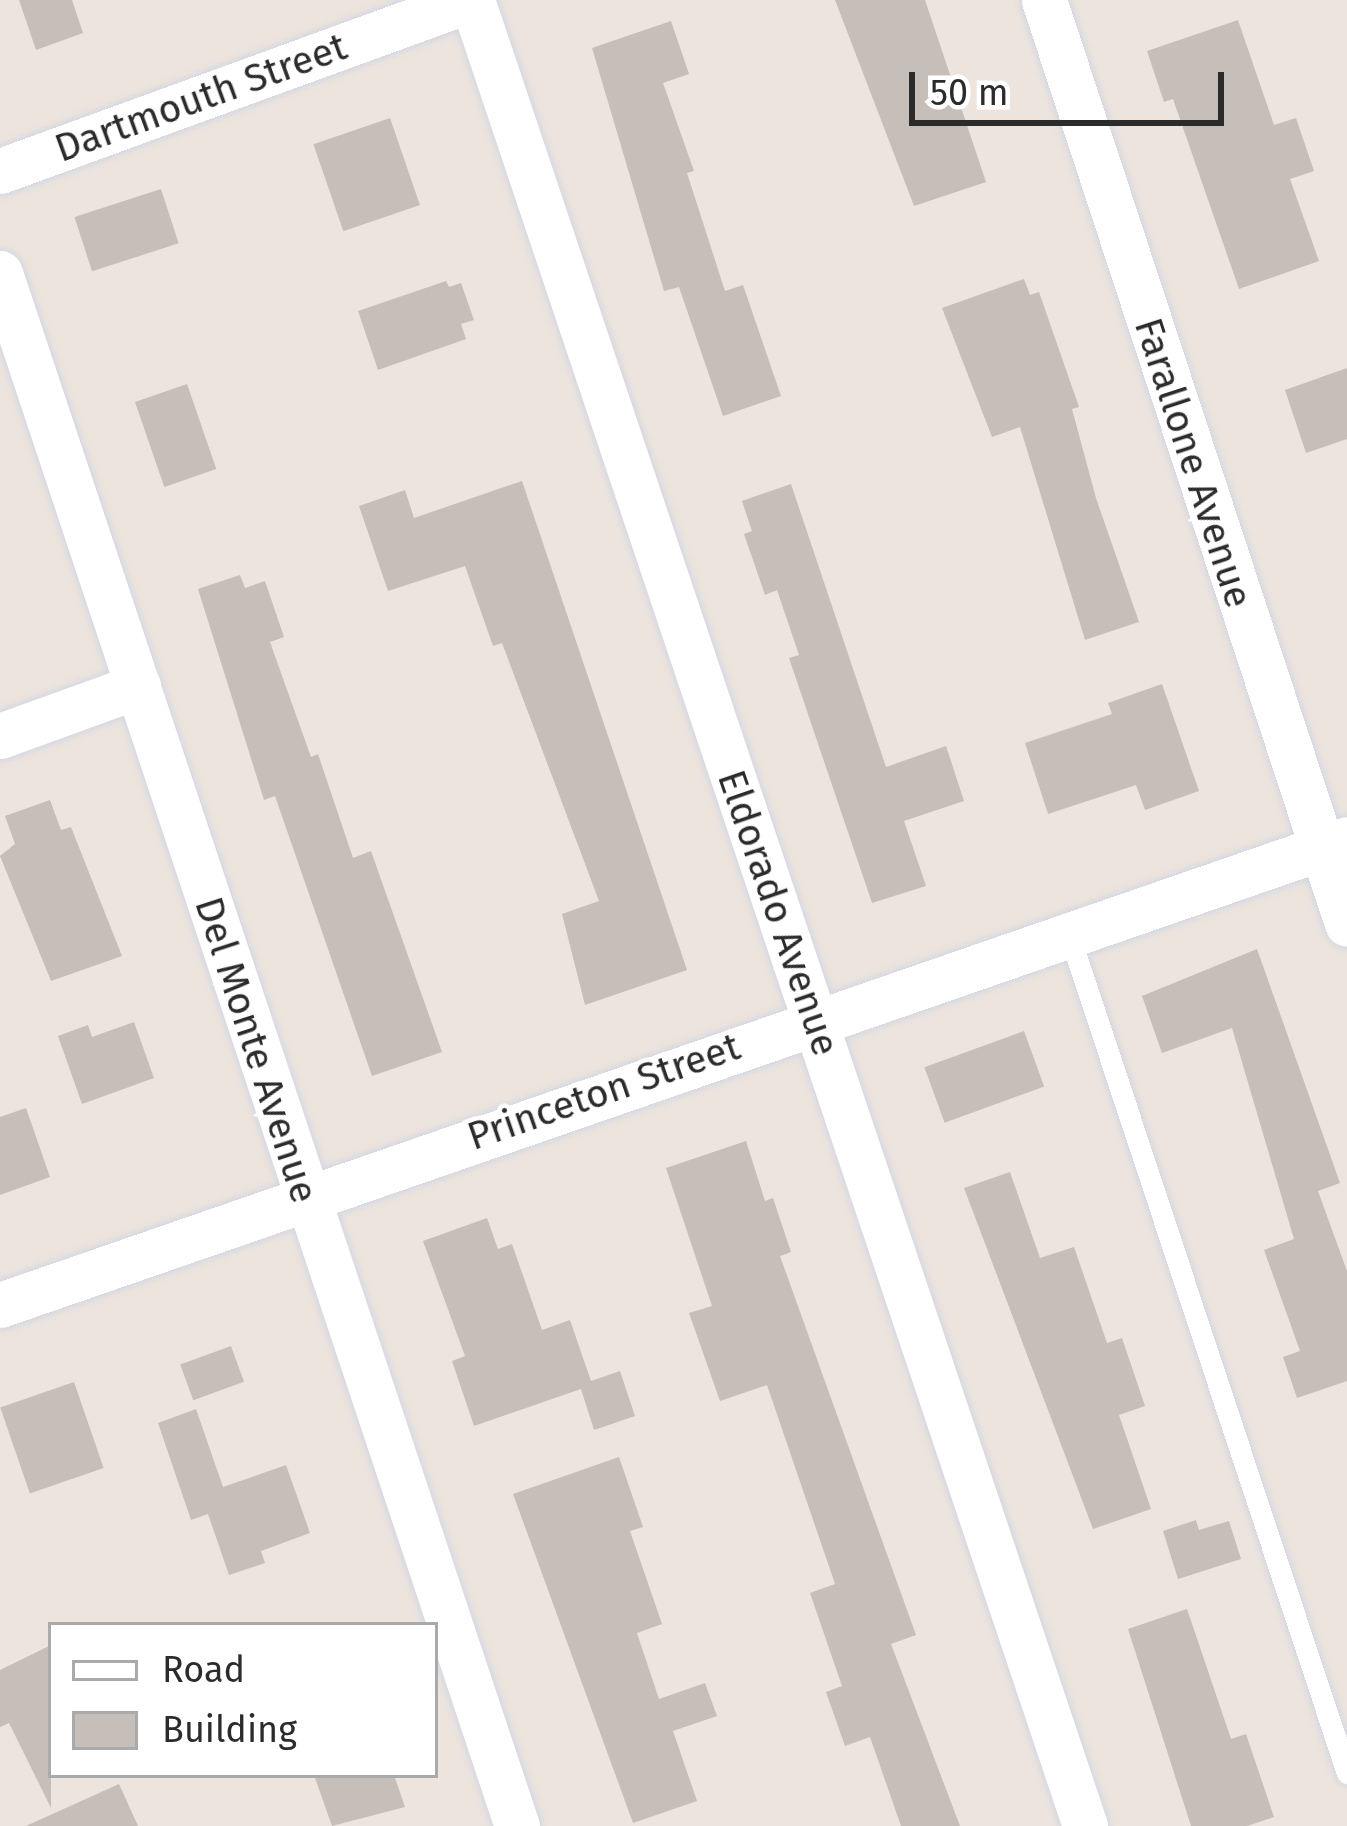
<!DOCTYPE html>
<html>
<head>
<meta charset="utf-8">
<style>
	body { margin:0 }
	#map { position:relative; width:1347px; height:1826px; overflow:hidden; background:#ede4dd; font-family:"Fira Sans",sans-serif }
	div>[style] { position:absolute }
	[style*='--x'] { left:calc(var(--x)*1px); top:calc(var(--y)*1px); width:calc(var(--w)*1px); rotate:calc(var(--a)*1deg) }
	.building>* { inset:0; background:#c5beb9; transform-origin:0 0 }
	.roads { filter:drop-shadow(0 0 3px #d2d7e3) drop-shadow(0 0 3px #d2d7e3) }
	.lane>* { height:21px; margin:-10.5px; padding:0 10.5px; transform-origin:10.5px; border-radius:10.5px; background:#fff }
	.street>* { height:45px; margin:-22.5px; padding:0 22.5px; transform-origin:22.5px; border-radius:22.5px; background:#fff }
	span { translate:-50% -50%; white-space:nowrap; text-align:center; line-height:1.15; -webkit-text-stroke:9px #fff; paint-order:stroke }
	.street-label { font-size:39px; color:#2b2b2b }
	.legend { position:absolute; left:48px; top:1622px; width:390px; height:156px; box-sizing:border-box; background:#fff; border:3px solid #aaa; margin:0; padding:15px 21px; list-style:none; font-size:36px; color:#2b2b2b }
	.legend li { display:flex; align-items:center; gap:24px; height:60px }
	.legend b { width:60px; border:3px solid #aaa }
	.scale { position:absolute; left:909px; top:72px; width:315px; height:54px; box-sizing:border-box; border:6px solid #2b2b2b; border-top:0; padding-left:15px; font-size:36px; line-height:42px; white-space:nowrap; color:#2b2b2b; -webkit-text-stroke:9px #fff; paint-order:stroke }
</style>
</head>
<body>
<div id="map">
	<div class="building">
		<i style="clip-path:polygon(19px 0,72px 0,83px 33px,36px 50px)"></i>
		<i style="clip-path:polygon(835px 0,925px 0,986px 182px,914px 206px)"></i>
		<i style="clip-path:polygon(1238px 20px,1274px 125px,1296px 118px,1314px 171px,1290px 179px,1319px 261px,1239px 289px,1173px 99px,1164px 102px,1147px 51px)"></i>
		<i style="clip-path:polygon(671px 21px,689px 74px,663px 83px,694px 171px,687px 173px,725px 291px,743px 285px,781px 396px,723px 416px,679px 287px,664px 291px,592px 48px)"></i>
		<i style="left:390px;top:118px;width:92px;height:81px;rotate:71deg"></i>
		<i style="left:161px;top:189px;width:57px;height:91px;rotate:72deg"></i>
		<i style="clip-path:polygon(1024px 279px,1030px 295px,1039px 292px,1079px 407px,1072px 409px,1096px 498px,1139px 622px,1085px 640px,1020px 427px,992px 437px,942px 308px)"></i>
		<i style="clip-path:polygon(446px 281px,449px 287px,461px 283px,474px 320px,461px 324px,466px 339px,378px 370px,358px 311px)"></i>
		<i style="clip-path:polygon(1347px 368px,1347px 439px,1306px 453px,1285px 390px)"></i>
		<i style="left:187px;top:384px;width:90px;height:55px;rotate:71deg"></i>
		<i style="clip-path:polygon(522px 481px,687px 970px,585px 1005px,562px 914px,599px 901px,502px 643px,493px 646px,465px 566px,388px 591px,359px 506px,405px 490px,414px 518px)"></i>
		<i style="clip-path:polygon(791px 484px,886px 767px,946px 746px,964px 801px,904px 821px,926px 886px,872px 903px,789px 658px,799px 655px,777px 590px,765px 595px,744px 534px,752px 531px,742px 501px)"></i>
		<i style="clip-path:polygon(240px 575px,245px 588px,265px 581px,284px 637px,270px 642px,311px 757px,318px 754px,353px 858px,371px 851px,442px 1052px,372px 1076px,275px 796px,264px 800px,198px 589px)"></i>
		<i style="clip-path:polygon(1162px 684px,1199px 791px,1145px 810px,1136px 785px,1048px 814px,1025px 743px,1112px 714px,1108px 703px)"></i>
		<i style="clip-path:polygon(50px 800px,61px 830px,71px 827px,122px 956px,51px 981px,0 856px,15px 844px,5px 816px)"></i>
		<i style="clip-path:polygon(1257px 949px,1340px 1183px,1318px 1191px,1347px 1271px,1347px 1381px,1297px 1398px,1283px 1357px,1300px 1351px,1264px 1250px,1294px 1239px,1232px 1028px,1162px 1053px,1142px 996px)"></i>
		<i style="clip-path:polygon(134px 1022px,154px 1078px,82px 1104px,58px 1036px,88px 1025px,92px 1037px)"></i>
		<i style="left:1024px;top:1031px;width:59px;height:106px;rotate:70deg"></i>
		<i style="clip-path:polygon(26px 1108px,50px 1177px,0 1195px,0 1117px)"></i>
		<i style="clip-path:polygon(746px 1141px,765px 1201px,773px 1198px,791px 1252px,780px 1256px,916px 1635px,891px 1644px,960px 1826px,901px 1826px,870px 1737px,845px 1746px,826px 1692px,842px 1686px,810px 1593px,835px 1584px,767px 1385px,720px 1401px,689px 1313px,712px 1306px,666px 1168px)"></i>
		<i style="clip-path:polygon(1010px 1172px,1040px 1258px,1074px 1247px,1107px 1343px,1122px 1338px,1145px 1406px,1119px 1415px,1151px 1509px,1093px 1529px,964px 1188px)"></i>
		<i style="clip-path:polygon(487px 1218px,498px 1249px,512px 1244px,542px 1330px,570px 1320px,591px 1381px,620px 1371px,635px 1416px,594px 1430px,581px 1389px,474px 1426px,452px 1361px,465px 1356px,423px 1241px)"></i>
		<i style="left:231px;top:1346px;width:38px;height:54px;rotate:70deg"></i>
		<i style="left:74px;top:1382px;width:91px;height:78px;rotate:71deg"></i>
		<i style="clip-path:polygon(196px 1409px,223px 1487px,286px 1465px,310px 1533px,261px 1551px,265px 1563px,229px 1575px,208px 1514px,191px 1520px,158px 1423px)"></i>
		<i style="clip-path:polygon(619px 1457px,643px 1527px,630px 1531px,662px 1624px,637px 1633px,659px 1699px,705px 1683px,717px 1716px,673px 1731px,697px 1801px,633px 1823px,513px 1494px)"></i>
		<i style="clip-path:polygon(1196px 1520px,1199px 1530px,1229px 1521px,1241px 1559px,1178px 1579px,1163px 1531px)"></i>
		<i style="clip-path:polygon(1187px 1609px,1231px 1739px,1246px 1734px,1274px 1817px,1247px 1826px,1191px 1826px,1128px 1629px)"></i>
		<i style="clip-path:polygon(51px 1645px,51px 1808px,9px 1723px,0 1727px,0 1670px)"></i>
		<i style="clip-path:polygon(314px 1775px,394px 1775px,405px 1807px,332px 1826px)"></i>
		<i style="clip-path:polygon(119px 1784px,138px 1826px,26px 1826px)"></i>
	</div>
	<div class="roads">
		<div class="lane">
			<i style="--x:1069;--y:934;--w:884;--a:71.67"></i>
		</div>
		<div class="street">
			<i style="--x:472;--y:0;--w:1926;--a:71.44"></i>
			<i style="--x:1044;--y:0;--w:972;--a:71.84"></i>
			<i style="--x:0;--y:171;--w:500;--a:-19.99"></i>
			<i style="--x:0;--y:273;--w:1637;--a:71.59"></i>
			<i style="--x:0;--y:736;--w:147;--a:-19.9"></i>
			<i style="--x:0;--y:1305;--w:1425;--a:-19.08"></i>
		</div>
	</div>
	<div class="street-label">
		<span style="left:201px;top:98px;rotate:-20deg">Dartmouth Street</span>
		<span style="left:1193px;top:463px;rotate:72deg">Farallone Avenue</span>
		<span style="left:778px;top:913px;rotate:71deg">Eldorado Avenue</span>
		<span style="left:256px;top:1050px;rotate:72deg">Del Monte Avenue</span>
		<span style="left:604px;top:1092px;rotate:-19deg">Princeton Street</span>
	</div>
	<ul class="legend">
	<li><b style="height:15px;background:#fff"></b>Road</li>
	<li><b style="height:33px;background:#c5beb9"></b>Building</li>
	</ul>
	<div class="scale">50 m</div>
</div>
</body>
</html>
